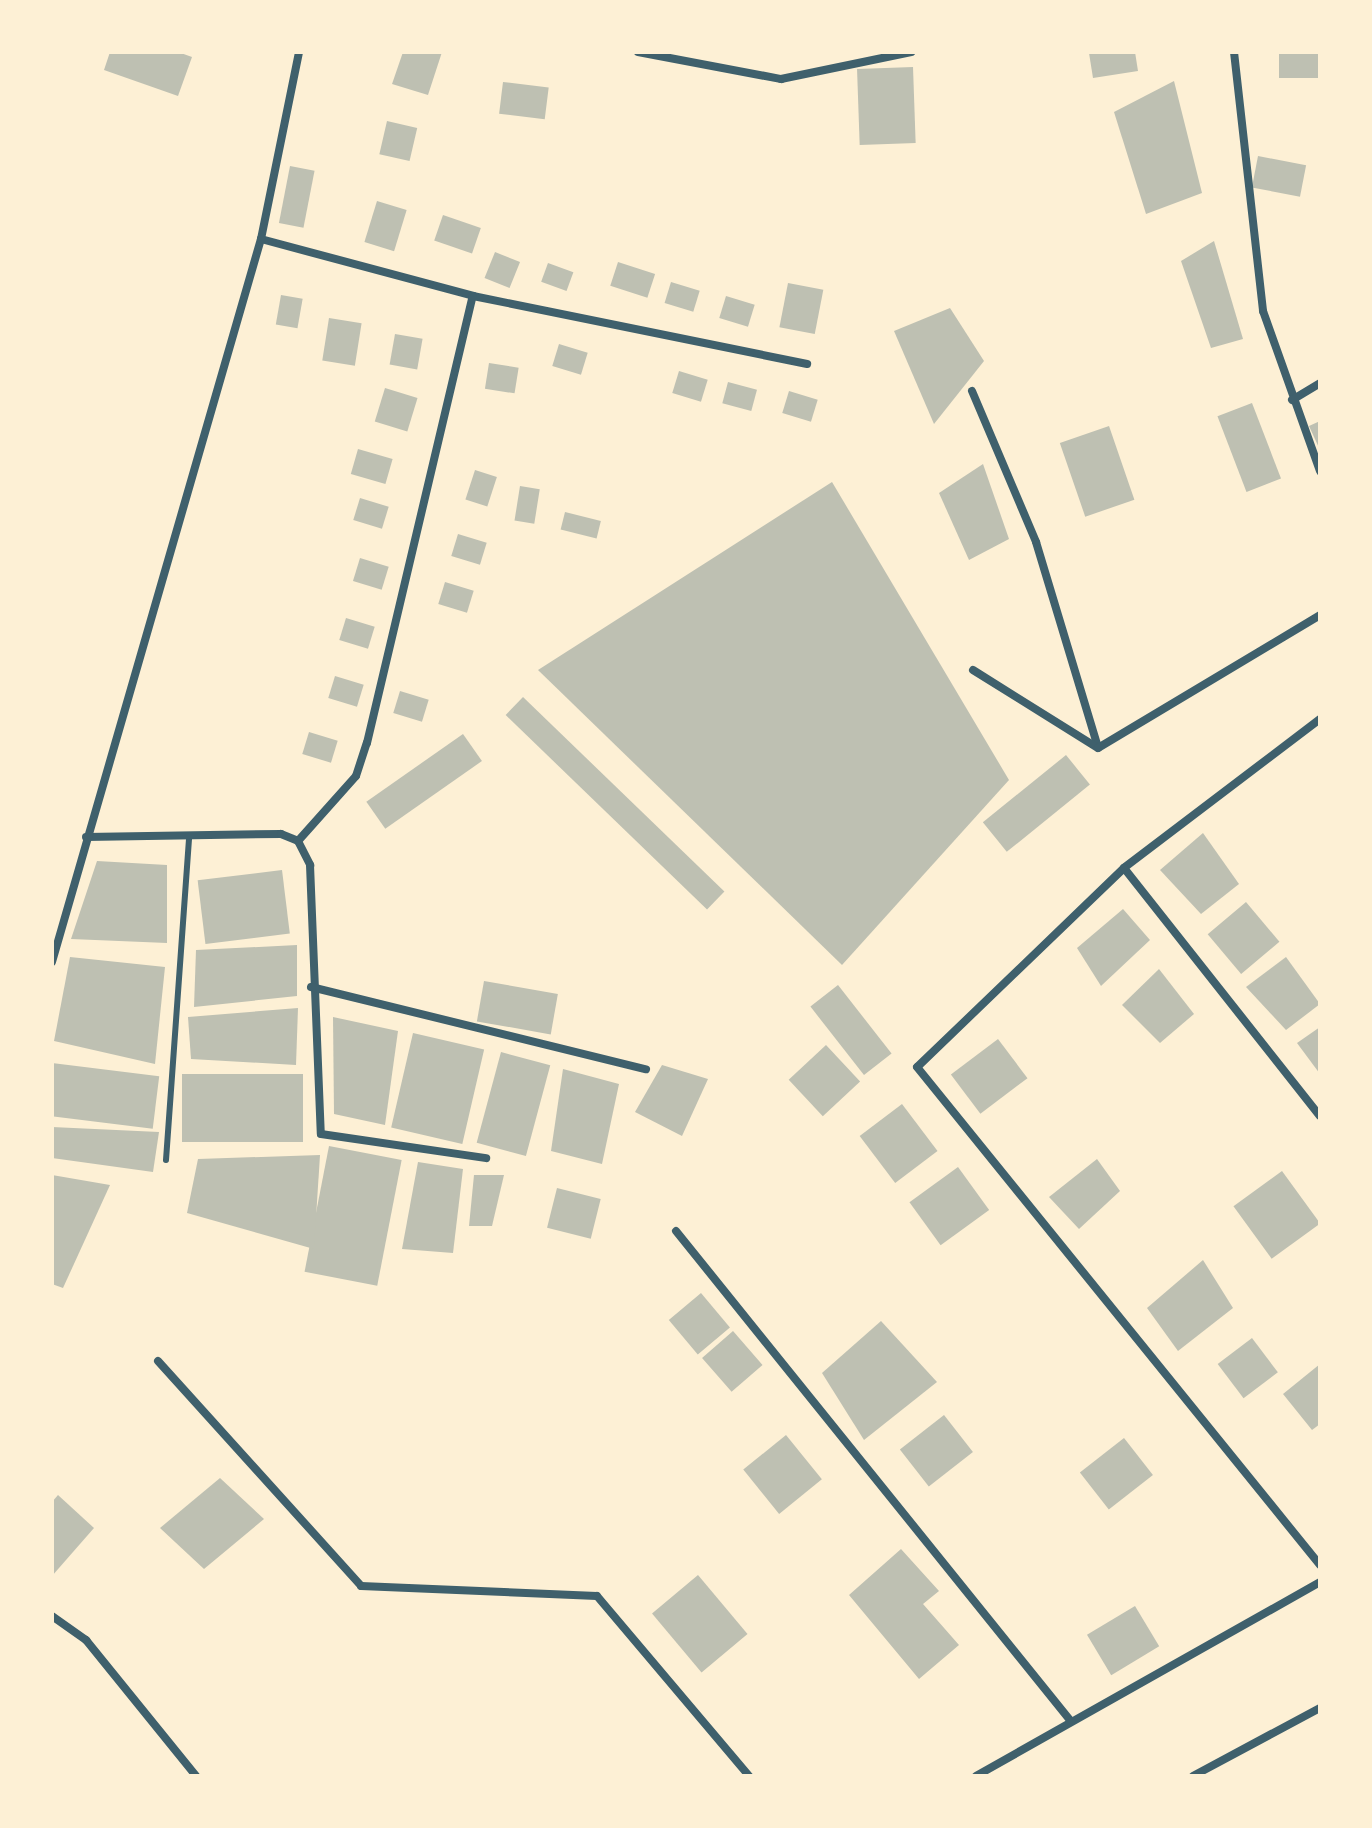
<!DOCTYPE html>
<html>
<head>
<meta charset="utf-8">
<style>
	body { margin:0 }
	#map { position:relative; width:1372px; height:1828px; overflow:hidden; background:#fdf0d5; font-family:Ubuntu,sans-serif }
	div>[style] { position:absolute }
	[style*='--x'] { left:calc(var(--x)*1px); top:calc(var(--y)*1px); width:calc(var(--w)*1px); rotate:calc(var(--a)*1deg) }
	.building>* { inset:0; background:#bec0b2; transform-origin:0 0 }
	.service>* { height:6px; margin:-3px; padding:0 3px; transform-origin:3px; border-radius:3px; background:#3f606c }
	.minor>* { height:8px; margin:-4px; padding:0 4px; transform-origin:4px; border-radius:4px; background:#3f606c }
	span { translate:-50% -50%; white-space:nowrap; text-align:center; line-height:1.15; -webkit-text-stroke:8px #fdf0d5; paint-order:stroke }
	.frame { position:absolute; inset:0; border:54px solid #fdf0d5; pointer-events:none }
</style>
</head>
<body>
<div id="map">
	<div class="building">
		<i style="clip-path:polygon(110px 52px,178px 52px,192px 57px,178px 96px,104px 70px)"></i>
		<i style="clip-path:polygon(403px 52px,442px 52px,428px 95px,392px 84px)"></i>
		<i style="clip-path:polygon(1096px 52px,1135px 52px,1138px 71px,1093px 78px,1089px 53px)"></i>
		<i style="left:1279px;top:52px;width:41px;height:26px"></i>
		<i style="left:913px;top:67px;width:76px;height:56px;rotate:88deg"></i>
		<i style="clip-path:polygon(1174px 81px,1202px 193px,1146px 214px,1114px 112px)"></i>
		<i style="left:503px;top:82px;width:46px;height:32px;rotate:7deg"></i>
		<i style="left:387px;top:121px;width:31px;height:34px;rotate:13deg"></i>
		<i style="left:1258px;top:156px;width:49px;height:32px;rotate:11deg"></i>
		<i style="left:290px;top:166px;width:25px;height:58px;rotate:11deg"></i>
		<i style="left:377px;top:201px;width:31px;height:43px;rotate:17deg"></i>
		<i style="left:443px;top:215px;width:40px;height:27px;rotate:19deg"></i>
		<i style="clip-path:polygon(1214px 241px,1243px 339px,1211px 348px,1181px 261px)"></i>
		<i style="left:495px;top:252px;width:27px;height:28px;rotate:22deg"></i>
		<i style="left:618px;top:262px;width:39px;height:25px;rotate:18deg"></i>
		<i style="left:548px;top:263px;width:27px;height:20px;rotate:20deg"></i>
		<i style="left:671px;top:282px;width:30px;height:22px;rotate:17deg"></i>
		<i style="left:788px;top:283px;width:36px;height:45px;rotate:11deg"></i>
		<i style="left:281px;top:295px;width:22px;height:30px;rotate:10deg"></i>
		<i style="left:726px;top:296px;width:30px;height:23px;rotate:17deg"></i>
		<i style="clip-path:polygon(950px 308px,984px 361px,934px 424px,894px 331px)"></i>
		<i style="left:329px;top:318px;width:33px;height:43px;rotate:9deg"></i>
		<i style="left:395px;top:334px;width:28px;height:31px;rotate:10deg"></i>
		<i style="left:559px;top:344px;width:30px;height:23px;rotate:17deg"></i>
		<i style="left:489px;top:363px;width:30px;height:26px;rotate:9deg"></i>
		<i style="left:679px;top:371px;width:30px;height:23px;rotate:17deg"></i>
		<i style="left:728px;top:382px;width:30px;height:22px;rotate:15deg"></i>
		<i style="left:385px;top:388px;width:34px;height:35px;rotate:17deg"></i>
		<i style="left:789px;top:391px;width:30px;height:23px;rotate:17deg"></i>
		<i style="left:1252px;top:403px;width:81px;height:37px;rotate:69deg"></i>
		<i style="clip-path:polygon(1320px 421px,1320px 450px,1309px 426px)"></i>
		<i style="left:1109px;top:426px;width:78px;height:52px;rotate:71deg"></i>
		<i style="left:358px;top:449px;width:36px;height:26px;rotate:16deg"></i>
		<i style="clip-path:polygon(983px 464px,1009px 539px,969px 560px,939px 493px)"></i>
		<i style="left:475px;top:470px;width:23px;height:31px;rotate:18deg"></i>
		<i style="clip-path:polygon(832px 482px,1009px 780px,842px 965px,538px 670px)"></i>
		<i style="left:520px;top:486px;width:20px;height:35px;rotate:9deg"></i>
		<i style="left:360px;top:498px;width:30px;height:23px;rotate:17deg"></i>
		<i style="left:565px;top:512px;width:37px;height:18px;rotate:14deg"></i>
		<i style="left:458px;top:534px;width:30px;height:23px;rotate:17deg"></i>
		<i style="left:360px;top:558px;width:30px;height:24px;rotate:17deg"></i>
		<i style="left:445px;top:582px;width:30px;height:23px;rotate:17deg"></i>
		<i style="left:346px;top:618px;width:30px;height:23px;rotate:17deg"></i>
		<i style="left:335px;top:676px;width:30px;height:23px;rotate:17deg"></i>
		<i style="left:400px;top:691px;width:30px;height:23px;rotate:17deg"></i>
		<i style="left:523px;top:697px;width:280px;height:25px;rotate:44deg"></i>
		<i style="left:309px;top:732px;width:30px;height:23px;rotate:17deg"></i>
		<i style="left:463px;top:734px;width:33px;height:118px;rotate:55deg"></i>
		<i style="left:1066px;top:755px;width:38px;height:107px;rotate:51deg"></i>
		<i style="clip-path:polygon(1203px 833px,1239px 884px,1201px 914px,1160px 870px)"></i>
		<i style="clip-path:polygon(97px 861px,167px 865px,167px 943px,71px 939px)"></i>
		<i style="left:282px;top:870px;width:64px;height:85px;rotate:83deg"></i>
		<i style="left:1246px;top:902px;width:52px;height:50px;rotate:50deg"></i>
		<i style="clip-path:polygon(1123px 909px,1150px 940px,1101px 986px,1077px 948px)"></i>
		<i style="clip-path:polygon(297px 945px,297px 996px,194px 1007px,196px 950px)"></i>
		<i style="clip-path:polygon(70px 957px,165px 967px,155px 1064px,54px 1041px)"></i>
		<i style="clip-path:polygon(1286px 957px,1320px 1004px,1286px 1030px,1246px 987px)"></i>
		<i style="clip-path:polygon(1159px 969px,1194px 1014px,1160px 1043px,1122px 1005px)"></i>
		<i style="left:484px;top:981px;width:75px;height:41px;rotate:10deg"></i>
		<i style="left:838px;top:985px;width:87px;height:35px;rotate:52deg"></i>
		<i style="clip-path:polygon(298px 1008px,296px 1065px,191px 1059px,188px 1017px)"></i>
		<i style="clip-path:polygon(333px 1017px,398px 1031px,385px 1125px,334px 1114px)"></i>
		<i style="clip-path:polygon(1320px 1027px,1320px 1074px,1297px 1043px)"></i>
		<i style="left:413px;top:1033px;width:73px;height:97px;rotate:13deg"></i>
		<i style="left:998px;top:1039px;width:49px;height:59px;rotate:53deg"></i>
		<i style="left:826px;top:1045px;width:50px;height:51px;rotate:47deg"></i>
		<i style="left:501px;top:1052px;width:51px;height:94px;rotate:15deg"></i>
		<i style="left:52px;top:1063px;width:108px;height:53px;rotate:7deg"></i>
		<i style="clip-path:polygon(662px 1065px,708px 1079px,682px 1136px,635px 1112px)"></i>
		<i style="clip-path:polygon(563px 1069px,619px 1084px,602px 1164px,551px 1151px)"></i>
		<i style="left:303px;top:1074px;width:68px;height:121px;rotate:90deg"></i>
		<i style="left:902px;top:1104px;width:59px;height:53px;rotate:53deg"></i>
		<i style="clip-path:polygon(52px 1127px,159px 1132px,153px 1172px,52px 1158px)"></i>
		<i style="left:329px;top:1146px;width:74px;height:128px;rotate:11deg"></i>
		<i style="clip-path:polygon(320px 1155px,314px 1249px,187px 1213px,198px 1159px)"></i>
		<i style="clip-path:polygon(1097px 1159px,1120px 1191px,1079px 1229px,1049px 1197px)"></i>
		<i style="clip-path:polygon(418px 1162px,463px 1169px,453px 1253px,402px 1249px)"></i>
		<i style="left:958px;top:1167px;width:53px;height:60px;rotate:54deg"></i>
		<i style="left:1282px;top:1171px;width:65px;height:60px;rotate:54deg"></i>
		<i style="clip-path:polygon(52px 1175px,110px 1185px,63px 1288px,52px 1284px)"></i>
		<i style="clip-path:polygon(474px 1175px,504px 1175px,492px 1226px,469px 1226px)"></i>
		<i style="left:557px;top:1188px;width:45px;height:41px;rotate:14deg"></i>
		<i style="clip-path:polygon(1203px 1260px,1233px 1308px,1178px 1351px,1147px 1308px)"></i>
		<i style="left:701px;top:1293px;width:45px;height:42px;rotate:50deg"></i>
		<i style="clip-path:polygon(881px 1321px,937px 1382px,864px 1440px,822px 1373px)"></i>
		<i style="left:733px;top:1331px;width:45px;height:41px;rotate:49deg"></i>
		<i style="left:1252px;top:1338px;width:43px;height:43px;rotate:53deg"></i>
		<i style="clip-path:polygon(1320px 1364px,1320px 1424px,1312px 1430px,1283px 1394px)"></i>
		<i style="left:944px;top:1415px;width:47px;height:56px;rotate:52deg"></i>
		<i style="left:786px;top:1435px;width:57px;height:55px;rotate:51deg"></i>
		<i style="left:1124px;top:1438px;width:47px;height:56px;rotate:52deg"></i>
		<i style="clip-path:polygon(220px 1478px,264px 1519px,204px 1569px,160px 1528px)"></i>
		<i style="clip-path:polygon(58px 1495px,94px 1528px,52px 1576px,52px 1502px)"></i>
		<i style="clip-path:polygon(901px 1549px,939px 1591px,923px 1604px,959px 1645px,919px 1679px,849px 1595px)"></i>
		<i style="left:698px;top:1575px;width:77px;height:60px;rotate:50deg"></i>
		<i style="left:1135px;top:1606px;width:47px;height:56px;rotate:59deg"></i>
	</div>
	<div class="service">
		<i style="--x:166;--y:1160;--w:325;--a:-85.9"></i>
	</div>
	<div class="minor">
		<i style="--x:638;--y:52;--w:146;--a:10.7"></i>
		<i style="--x:781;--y:79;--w:133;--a:-11.7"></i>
		<i style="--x:1234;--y:52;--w:261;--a:83.6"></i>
		<i style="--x:1263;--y:311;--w:170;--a:70.4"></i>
		<i style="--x:261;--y:239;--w:220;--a:15"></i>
		<i style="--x:473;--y:296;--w:341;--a:11.5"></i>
		<i style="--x:972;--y:391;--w:164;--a:67"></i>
		<i style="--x:1036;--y:542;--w:215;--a:73.2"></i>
		<i style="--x:1292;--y:400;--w:33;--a:-31"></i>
		<i style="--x:973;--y:670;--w:147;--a:32"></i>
		<i style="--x:1098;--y:748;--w:259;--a:-30.9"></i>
		<i style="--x:1320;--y:719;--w:246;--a:142.8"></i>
		<i style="--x:1124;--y:868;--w:287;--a:136.1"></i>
		<i style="--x:917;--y:1067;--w:641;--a:51.02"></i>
		<i style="--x:86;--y:837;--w:195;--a:-0.9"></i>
		<i style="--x:281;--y:834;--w:18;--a:22"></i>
		<i style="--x:298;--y:841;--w:27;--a:63"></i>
		<i style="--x:310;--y:865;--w:269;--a:87.7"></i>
		<i style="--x:321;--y:1134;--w:167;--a:8.3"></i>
		<i style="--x:298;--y:841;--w:87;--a:-48.3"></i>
		<i style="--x:356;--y:776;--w:35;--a:-72"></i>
		<i style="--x:367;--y:743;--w:459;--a:-76.7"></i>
		<i style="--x:1124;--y:868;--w:316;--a:51.7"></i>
		<i style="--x:52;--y:962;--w:753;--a:-73.88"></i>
		<i style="--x:261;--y:239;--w:191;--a:-78.5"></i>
		<i style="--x:311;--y:987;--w:345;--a:13.8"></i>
		<i style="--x:676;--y:1231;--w:627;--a:51.15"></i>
		<i style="--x:158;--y:1361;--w:303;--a:47.9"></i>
		<i style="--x:361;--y:1586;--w:236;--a:2.4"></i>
		<i style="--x:597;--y:1596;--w:236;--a:49.8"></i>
		<i style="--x:52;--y:1616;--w:42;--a:35.2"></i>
		<i style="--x:86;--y:1640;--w:175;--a:51"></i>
		<i style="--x:976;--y:1776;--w:395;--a:-29.4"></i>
		<i style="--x:1193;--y:1776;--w:144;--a:-28.2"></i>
	</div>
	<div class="frame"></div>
</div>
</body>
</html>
